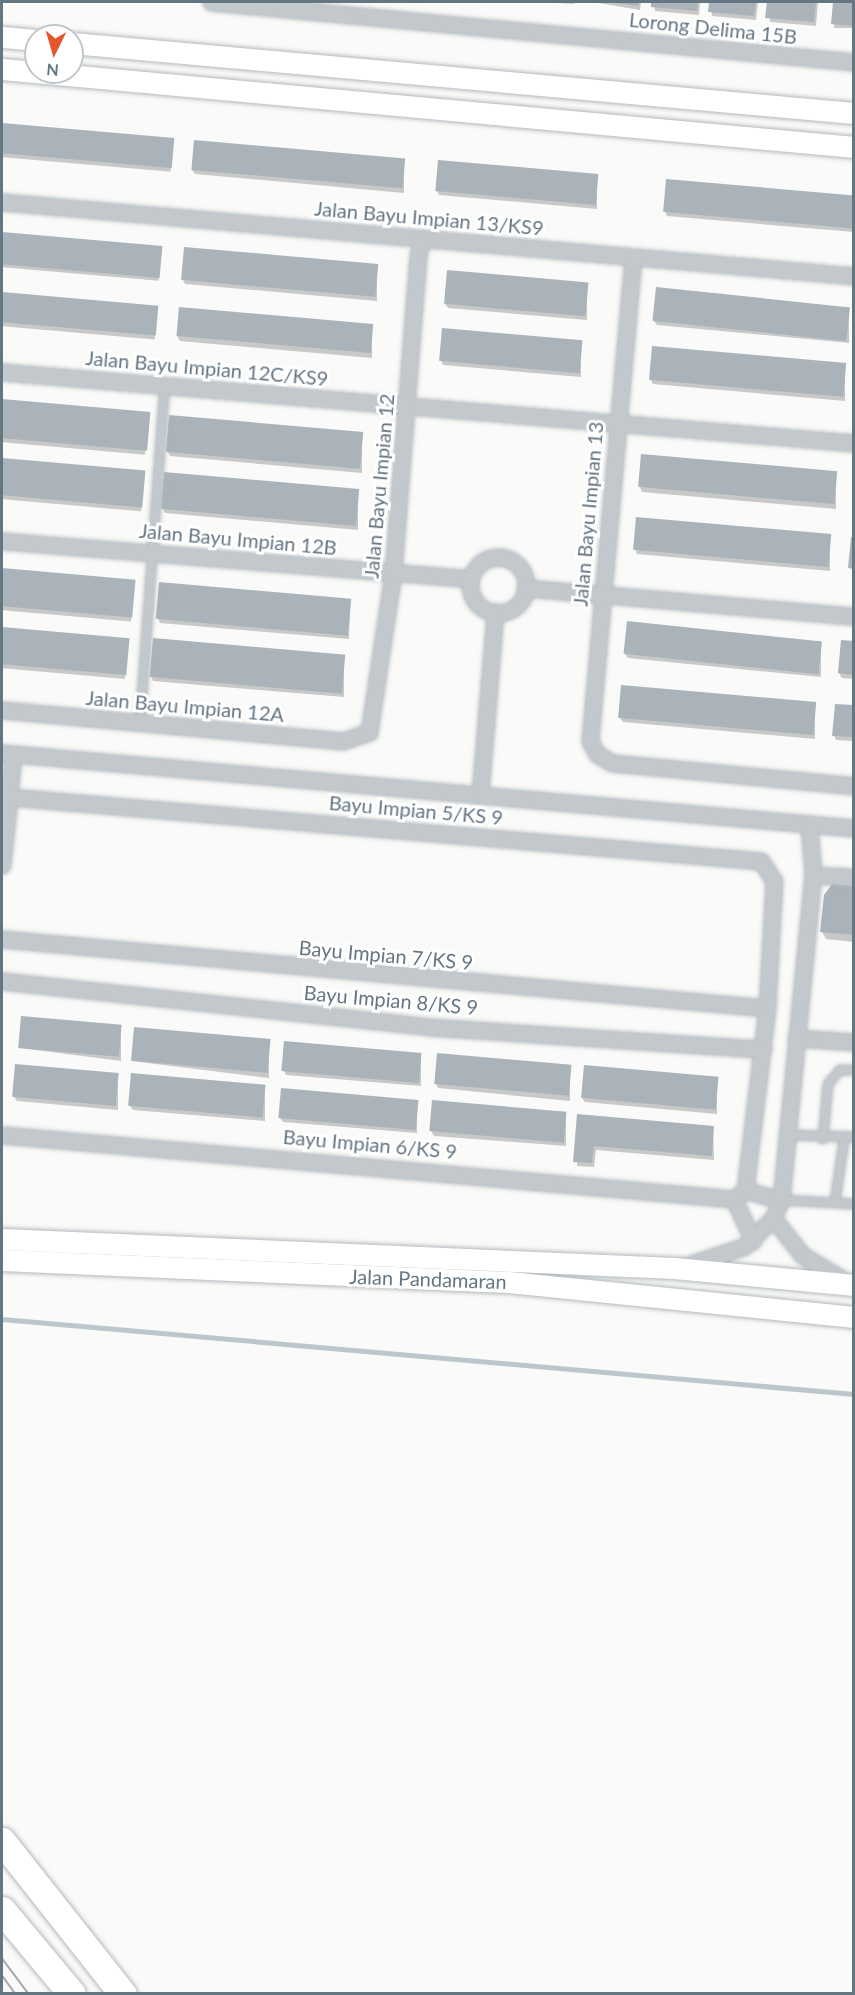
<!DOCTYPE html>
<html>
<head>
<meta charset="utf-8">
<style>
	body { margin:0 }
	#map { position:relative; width:855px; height:1995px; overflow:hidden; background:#fafaf8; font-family:Lato,sans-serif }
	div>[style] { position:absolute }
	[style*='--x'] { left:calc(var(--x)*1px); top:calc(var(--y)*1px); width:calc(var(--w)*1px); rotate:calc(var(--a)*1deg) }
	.shadow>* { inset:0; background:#0003; transform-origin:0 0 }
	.stream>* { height:4.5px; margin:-2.25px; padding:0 2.25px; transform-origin:2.25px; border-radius:2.25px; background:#bbc7cb }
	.building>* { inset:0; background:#aab3b9; transform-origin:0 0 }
	.roads { filter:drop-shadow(0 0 2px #b3babf) drop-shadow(0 0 2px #b3babf) }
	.lane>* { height:8px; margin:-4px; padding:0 4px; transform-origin:4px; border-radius:4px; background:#c3c8cc }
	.street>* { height:15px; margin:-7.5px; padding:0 7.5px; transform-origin:7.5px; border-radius:7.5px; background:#c3c8cc }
	.street>.ring { margin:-7.5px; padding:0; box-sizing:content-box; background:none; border:15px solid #c3c8cc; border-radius:50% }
	.secondary>* { height:21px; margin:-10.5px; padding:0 10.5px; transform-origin:10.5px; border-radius:10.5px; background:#fff }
	.highway>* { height:27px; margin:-13.5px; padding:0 13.5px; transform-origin:13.5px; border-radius:13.5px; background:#fff }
	.tram>* { height:1.5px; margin:-0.75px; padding:0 0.75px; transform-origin:0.75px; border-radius:0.75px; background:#a2aab0 }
	span { translate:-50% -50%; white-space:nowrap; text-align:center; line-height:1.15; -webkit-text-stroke:6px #fff; paint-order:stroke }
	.street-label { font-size:20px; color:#657683 }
	.frame { position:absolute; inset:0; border:3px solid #657683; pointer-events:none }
	.north { position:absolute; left:24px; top:24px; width:60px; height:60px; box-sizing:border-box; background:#fff; border:2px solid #c1c8cd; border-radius:50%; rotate:185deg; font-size:16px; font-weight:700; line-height:24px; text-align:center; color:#657683 }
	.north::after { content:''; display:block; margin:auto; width:21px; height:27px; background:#e4572e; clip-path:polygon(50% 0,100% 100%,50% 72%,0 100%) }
</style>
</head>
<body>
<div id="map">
	<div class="shadow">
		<i style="clip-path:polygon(542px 2px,574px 2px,574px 4px)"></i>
		<i style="clip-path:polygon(593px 2px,641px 2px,640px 10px)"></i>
		<i style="clip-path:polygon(653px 2px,700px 2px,699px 15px,655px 11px)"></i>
		<i style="clip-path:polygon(710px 2px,758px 2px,756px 20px,712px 16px)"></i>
		<i style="clip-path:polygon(768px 2px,818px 2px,816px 26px,770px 22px)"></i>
		<i style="left:834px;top:2px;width:20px;height:26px"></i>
		<i style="left:2px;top:124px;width:172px;height:33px;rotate:5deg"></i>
		<i style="clip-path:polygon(404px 160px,404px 193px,195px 174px,192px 170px)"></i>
		<i style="clip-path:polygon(597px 175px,597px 209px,439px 195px,437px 191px)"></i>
		<i style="clip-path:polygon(854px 197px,854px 232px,667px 216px,665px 211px)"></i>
		<i style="left:2px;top:233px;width:160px;height:34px;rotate:5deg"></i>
		<i style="clip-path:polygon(377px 265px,377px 301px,185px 284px,183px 280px)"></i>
		<i style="clip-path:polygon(587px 284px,587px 320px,448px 308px,445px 304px)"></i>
		<i style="left:2px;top:294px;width:156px;height:32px;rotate:5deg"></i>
		<i style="clip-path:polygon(849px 307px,849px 343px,657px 325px,654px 321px)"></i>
		<i style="clip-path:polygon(372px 326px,372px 358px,180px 341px,177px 336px)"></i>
		<i style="clip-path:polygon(581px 342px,581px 377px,443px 365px,441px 360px)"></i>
		<i style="clip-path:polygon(845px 365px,845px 401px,653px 384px,650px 379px)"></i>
		<i style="left:2px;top:401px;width:147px;height:41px;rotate:5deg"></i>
		<i style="clip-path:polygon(362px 433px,362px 473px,170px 456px,167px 451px)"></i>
		<i style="left:2px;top:459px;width:143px;height:40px;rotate:5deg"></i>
		<i style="clip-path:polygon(836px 473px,836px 509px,642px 492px,640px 487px)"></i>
		<i style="clip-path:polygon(358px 490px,358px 530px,165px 513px,163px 509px)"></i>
		<i style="clip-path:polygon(830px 535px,830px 571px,637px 554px,635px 549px)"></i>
		<i style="left:2px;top:570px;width:133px;height:40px;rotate:5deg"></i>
		<i style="clip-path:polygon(350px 600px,349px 639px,160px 623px,158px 619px)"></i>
		<i style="left:2px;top:628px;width:127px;height:40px;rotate:5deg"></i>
		<i style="clip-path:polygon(821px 641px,821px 677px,628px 658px,625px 654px)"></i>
		<i style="clip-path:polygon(854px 643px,854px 679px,842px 678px,839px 673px)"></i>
		<i style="clip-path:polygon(344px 656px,344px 697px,153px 681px,151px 676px)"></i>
		<i style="clip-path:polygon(815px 703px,815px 739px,623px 722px,620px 718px)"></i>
		<i style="clip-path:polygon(854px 707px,854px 741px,836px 740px,834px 735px)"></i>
		<i style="clip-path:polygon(854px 887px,854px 942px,826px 939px,822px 932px)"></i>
		<i style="clip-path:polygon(121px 1026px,121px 1061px,20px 1048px)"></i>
		<i style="clip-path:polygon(269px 1041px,269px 1078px,132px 1061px)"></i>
		<i style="clip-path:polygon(421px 1053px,421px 1086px,286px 1075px,284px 1071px)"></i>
		<i style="clip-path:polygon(570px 1066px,570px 1101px,438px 1088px,436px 1084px)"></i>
		<i style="clip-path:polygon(118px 1074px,118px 1110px,17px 1101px,14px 1097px)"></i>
		<i style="clip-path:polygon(717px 1078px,717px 1114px,585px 1102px,582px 1098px)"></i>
		<i style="clip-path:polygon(265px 1086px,265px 1121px,133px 1110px,130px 1106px)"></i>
		<i style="clip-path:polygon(417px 1101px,417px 1133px,283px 1122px,280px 1118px)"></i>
		<i style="clip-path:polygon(566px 1113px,566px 1146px,434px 1136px,431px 1131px)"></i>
		<i style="clip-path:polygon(578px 1115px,713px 1127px,714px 1160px,596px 1150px,594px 1167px,577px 1166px)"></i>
	</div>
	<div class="stream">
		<i style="--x:2;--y:1319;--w:855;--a:5.03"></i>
	</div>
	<div class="building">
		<i style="clip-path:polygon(608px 2px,639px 2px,639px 6px)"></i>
		<i style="clip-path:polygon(651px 2px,698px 2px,697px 11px,651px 7px)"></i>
		<i style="clip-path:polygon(709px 2px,756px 2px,754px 16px,708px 12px)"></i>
		<i style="clip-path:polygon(767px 2px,816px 2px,814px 22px,765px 18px)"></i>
		<i style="clip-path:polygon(833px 2px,854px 2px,854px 26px,831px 24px)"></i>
		<i style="left:2px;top:123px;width:173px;height:30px;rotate:5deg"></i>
		<i style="left:194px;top:140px;width:212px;height:30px;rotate:5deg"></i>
		<i style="left:438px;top:160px;width:161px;height:31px;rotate:5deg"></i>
		<i style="left:666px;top:179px;width:189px;height:33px;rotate:5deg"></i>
		<i style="left:2px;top:232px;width:161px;height:32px;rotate:5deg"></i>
		<i style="left:184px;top:247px;width:195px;height:33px;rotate:5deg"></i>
		<i style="left:447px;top:270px;width:142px;height:34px;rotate:5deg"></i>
		<i style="left:656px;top:287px;width:195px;height:34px;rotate:6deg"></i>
		<i style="left:2px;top:292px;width:157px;height:30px;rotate:5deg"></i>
		<i style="left:179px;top:307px;width:195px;height:29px;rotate:5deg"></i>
		<i style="left:442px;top:328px;width:141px;height:33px;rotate:5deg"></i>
		<i style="left:652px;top:346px;width:195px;height:34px;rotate:5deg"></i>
		<i style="left:2px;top:399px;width:149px;height:39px;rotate:5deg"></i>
		<i style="left:169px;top:415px;width:195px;height:37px;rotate:5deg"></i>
		<i style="left:641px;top:454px;width:197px;height:33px;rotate:5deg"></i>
		<i style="left:2px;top:458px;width:144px;height:37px;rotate:5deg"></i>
		<i style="left:164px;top:472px;width:196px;height:37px;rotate:5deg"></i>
		<i style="left:636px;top:517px;width:196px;height:33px;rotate:5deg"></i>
		<i style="clip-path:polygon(851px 537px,854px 537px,854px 569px,848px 568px)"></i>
		<i style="left:2px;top:568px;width:134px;height:38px;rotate:5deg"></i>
		<i style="left:159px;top:582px;width:193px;height:37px;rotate:5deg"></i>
		<i style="left:627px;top:621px;width:196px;height:33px;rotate:6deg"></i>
		<i style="left:2px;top:627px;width:128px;height:37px;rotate:5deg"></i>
		<i style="left:153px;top:638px;width:193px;height:39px;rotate:5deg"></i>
		<i style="clip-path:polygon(841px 640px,854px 641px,854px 675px,838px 673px)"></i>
		<i style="left:621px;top:685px;width:196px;height:33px;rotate:5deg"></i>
		<i style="clip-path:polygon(835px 704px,854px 705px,854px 737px,832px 736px)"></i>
		<i style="clip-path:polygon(832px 884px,854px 886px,854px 935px,820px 932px,824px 895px)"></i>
		<i style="left:21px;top:1016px;width:101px;height:32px;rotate:5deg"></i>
		<i style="left:134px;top:1027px;width:137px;height:34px;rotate:5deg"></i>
		<i style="left:284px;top:1041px;width:138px;height:30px;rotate:5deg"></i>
		<i style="left:437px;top:1053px;width:135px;height:31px;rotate:5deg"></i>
		<i style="left:15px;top:1064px;width:104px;height:33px;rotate:5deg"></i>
		<i style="left:584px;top:1065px;width:135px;height:33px;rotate:5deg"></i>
		<i style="left:131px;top:1073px;width:135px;height:33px;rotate:5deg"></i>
		<i style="left:281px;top:1088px;width:138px;height:30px;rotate:5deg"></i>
		<i style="left:432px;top:1100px;width:135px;height:31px;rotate:5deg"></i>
		<i style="clip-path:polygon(577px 1114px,714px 1126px,712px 1156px,594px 1146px,592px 1163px,573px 1162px)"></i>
	</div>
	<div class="roads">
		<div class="lane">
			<i style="--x:140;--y:723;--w:338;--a:-85.8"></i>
			<i style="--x:787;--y:1135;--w:67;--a:1.7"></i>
			<i style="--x:823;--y:1139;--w:55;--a:-84.8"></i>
			<i style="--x:828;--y:1084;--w:18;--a:-49"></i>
			<i style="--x:840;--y:1070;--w:14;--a:0"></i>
			<i style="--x:781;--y:1200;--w:73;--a:3.1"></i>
			<i style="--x:835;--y:1202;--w:63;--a:-81.7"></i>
		</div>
		<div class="street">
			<i style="--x:211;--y:2;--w:646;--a:5.33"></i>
			<i style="--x:2;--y:202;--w:855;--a:4.96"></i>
			<i style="--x:633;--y:258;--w:485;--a:95.1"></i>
			<i style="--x:590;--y:741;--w:15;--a:62"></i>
			<i style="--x:597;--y:754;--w:17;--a:31"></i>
			<i style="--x:612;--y:763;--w:243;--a:5.4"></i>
			<i style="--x:2;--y:372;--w:855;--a:4.76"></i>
			<i style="--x:2;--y:541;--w:470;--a:4.6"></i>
			<i class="ring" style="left:470px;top:557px;width:41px;height:41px"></i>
			<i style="--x:525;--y:588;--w:330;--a:4.9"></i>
			<i style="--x:2;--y:710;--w:342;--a:5.2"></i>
			<i style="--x:343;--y:741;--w:28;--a:-19"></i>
			<i style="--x:369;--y:732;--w:161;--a:-81.4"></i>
			<i style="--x:393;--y:573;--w:318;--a:-85.5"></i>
			<i style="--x:418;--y:256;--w:13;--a:-77"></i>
			<i style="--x:421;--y:243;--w:9;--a:-27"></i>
			<i style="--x:2;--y:753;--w:855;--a:5.03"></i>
			<i style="--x:480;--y:795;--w:184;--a:-85.3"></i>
			<i style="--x:9;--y:797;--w:43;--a:-84.7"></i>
			<i style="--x:2;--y:865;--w:68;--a:-84.1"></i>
			<i style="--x:9;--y:797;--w:755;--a:4.86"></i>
			<i style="--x:761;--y:861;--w:24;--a:57"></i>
			<i style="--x:774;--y:881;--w:127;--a:93.2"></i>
			<i style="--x:767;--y:1008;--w:183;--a:96.9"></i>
			<i style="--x:745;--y:1190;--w:14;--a:141"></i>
			<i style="--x:734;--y:1199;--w:46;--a:65.7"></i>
			<i style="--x:813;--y:875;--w:41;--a:2.8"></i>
			<i style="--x:2;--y:939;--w:768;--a:5.15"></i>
			<i style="--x:2;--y:981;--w:429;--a:6.1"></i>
			<i style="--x:429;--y:1027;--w:335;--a:3.8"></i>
			<i style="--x:796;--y:1038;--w:58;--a:3.9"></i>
			<i style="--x:2;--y:1135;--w:735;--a:5"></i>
			<i style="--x:745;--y:1190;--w:37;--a:16"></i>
			<i style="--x:773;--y:1218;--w:20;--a:-66"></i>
			<i style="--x:781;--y:1200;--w:327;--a:-84.4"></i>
			<i style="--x:813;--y:875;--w:51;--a:-94.5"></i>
			<i style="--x:688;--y:1265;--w:60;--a:-18.4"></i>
			<i style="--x:745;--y:1246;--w:40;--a:-45"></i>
			<i style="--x:773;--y:1218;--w:47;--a:51.9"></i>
			<i style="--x:802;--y:1255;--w:50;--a:31.2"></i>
		</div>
		<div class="secondary">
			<i style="--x:2;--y:37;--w:34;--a:5"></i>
			<i style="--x:72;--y:43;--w:785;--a:5.12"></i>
			<i style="--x:2;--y:69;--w:856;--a:5.23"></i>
			<i style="--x:2;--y:1239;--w:673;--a:2.47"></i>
			<i style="--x:674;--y:1268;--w:181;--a:5.4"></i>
			<i style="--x:2;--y:1260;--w:507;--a:2.48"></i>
			<i style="--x:509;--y:1282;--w:347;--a:5.8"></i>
		</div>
		<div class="highway">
			<i style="--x:2;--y:1841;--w:195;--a:51.7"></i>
			<i style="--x:2;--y:1910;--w:109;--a:50.2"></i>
		</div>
	</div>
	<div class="tram">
		<i style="--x:2;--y:1958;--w:45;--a:53.1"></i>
		<i style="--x:2;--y:1975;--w:24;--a:54"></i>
	</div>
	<div class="street-label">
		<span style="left:713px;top:28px;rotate:6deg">Lorong Delima 15B</span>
		<span style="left:429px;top:218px;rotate:5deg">Jalan Bayu Impian 13/KS9</span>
		<span style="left:207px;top:368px;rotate:5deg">Jalan Bayu Impian 12C/KS9</span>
		<span style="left:379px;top:486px;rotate:-85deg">Jalan Bayu Impian 12</span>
		<span style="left:588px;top:514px;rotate:-85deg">Jalan Bayu Impian 13</span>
		<span style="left:238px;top:539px;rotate:5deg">Jalan Bayu Impian 12B</span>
		<span style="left:185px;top:706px;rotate:5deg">Jalan Bayu Impian 12A</span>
		<span style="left:416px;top:810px;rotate:5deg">Bayu Impian 5/KS 9</span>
		<span style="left:386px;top:955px;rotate:5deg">Bayu Impian 7/KS 9</span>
		<span style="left:391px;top:1000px;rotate:5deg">Bayu Impian 8/KS 9</span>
		<span style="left:370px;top:1144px;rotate:5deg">Bayu Impian 6/KS 9</span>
		<span style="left:428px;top:1279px;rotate:2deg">Jalan Pandamaran</span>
	</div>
	<div class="frame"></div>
	<div class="north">N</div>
</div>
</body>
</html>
